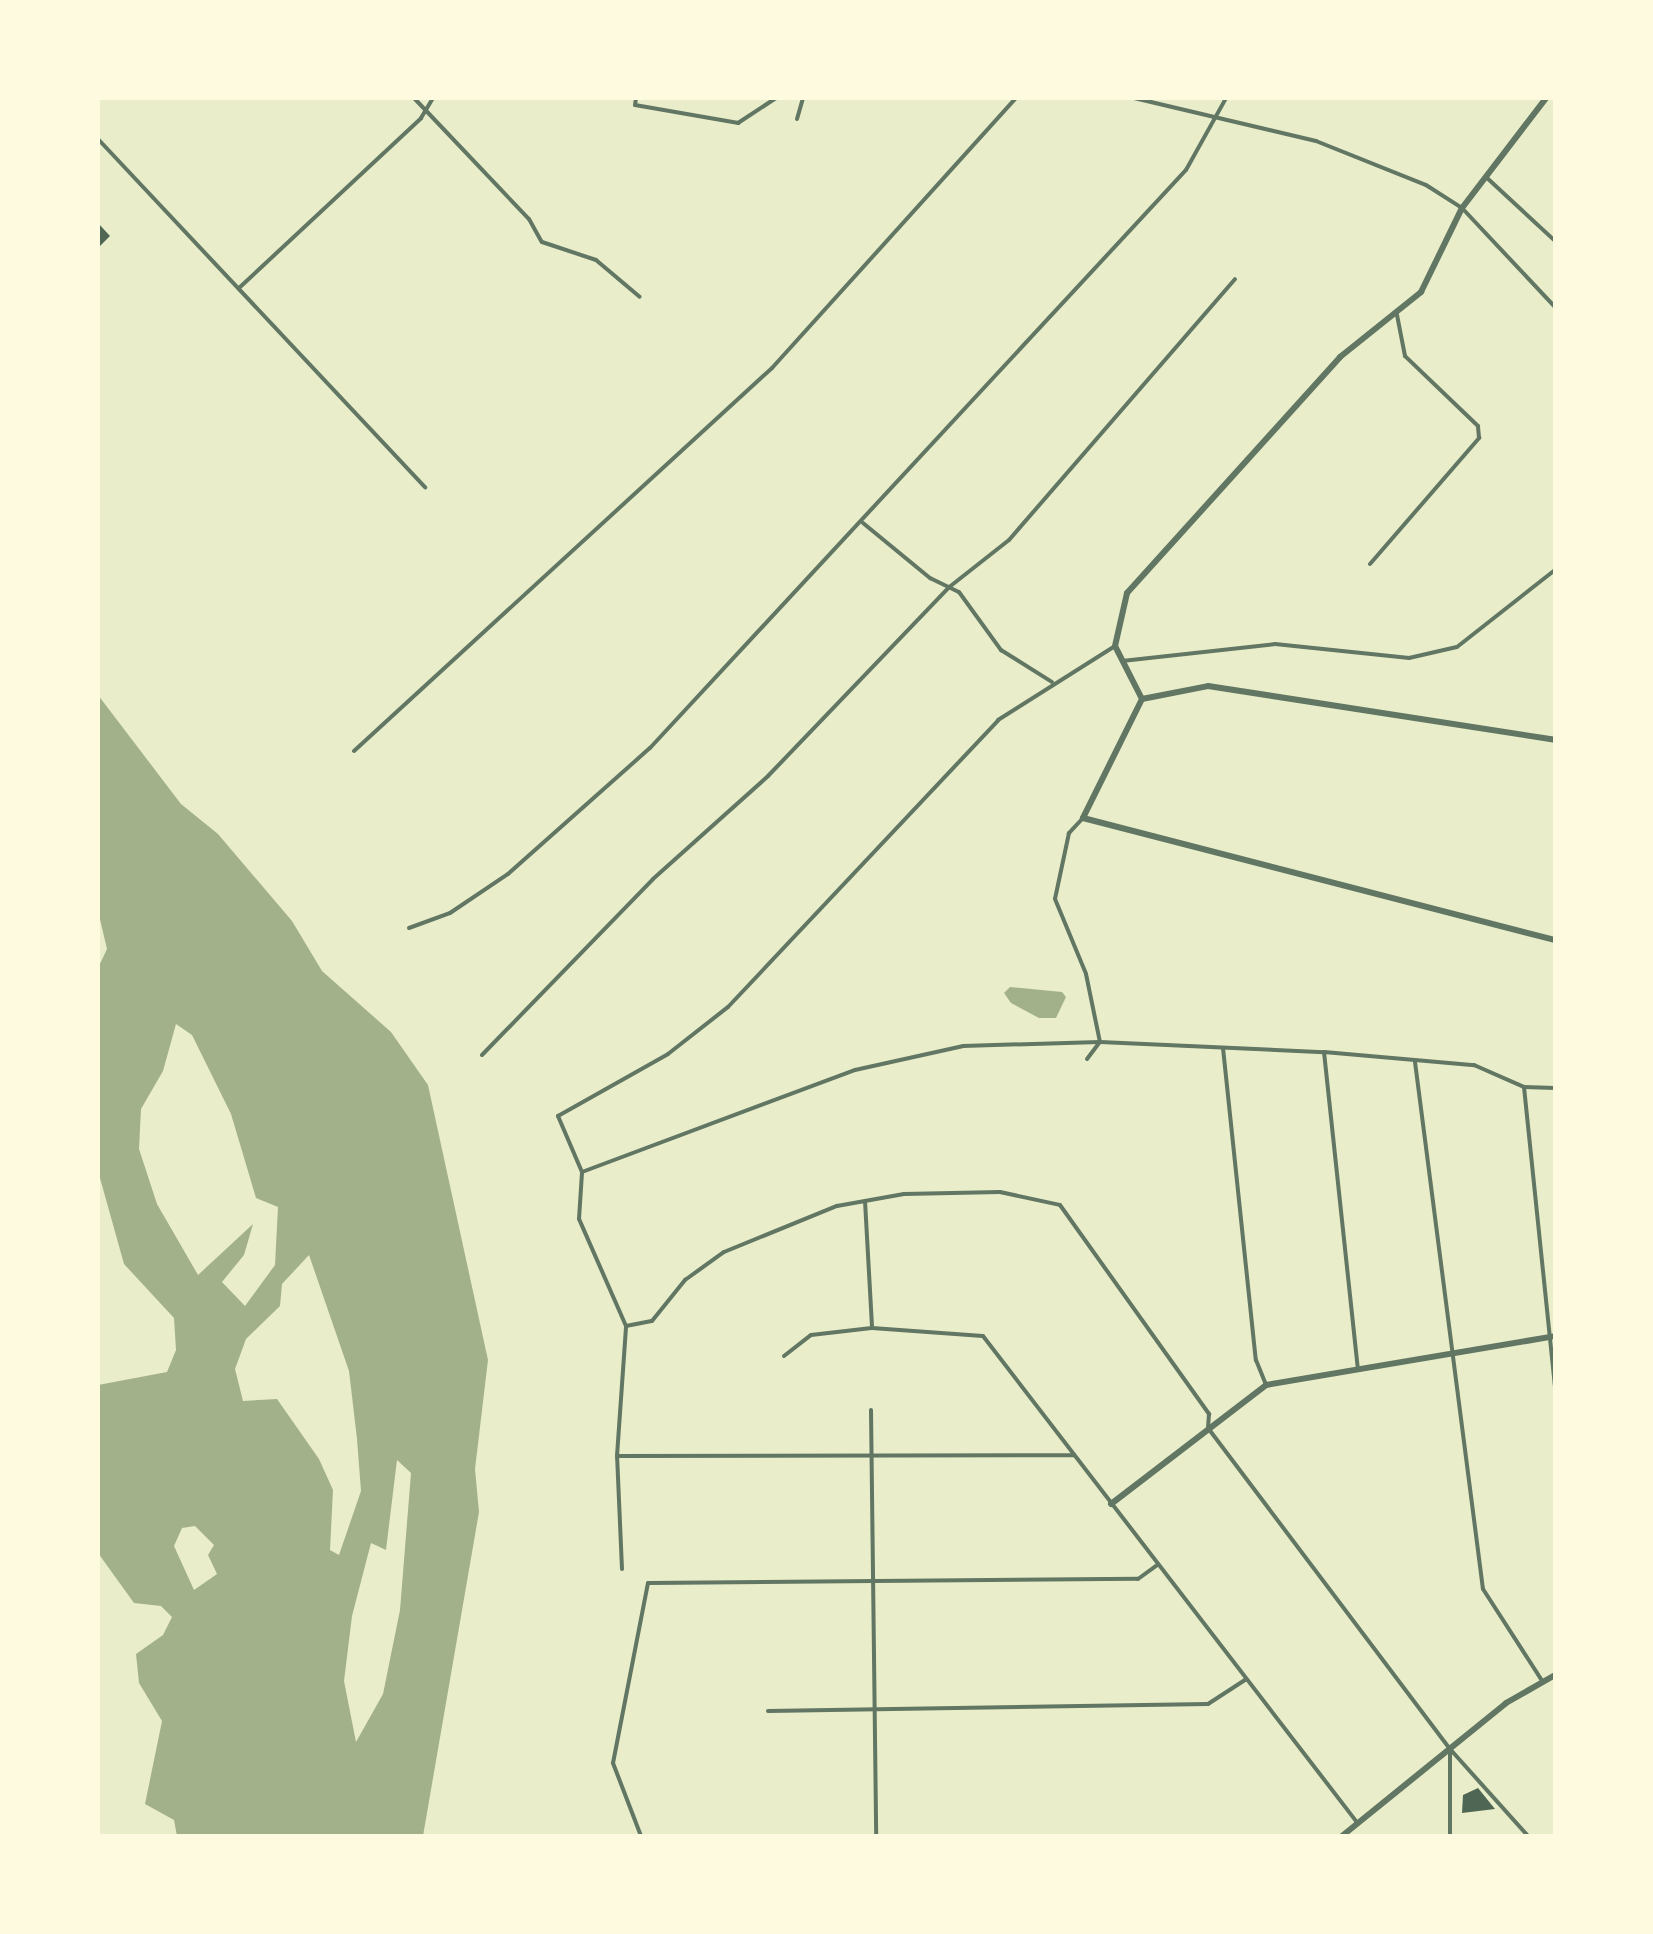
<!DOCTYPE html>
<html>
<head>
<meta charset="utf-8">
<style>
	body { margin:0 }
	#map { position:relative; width:1653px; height:1934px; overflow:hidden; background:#e9edc9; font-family:"IBM Plex Sans",sans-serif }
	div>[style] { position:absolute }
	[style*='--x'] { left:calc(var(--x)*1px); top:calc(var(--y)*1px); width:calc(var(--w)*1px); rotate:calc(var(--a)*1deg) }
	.water>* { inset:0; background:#a3b18a }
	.building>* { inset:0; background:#4f6655 }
	.minor>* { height:4px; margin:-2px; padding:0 2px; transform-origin:2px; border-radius:2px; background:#617663 }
	.tertiary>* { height:6px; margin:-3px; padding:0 3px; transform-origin:3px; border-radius:3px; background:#617663 }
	span { translate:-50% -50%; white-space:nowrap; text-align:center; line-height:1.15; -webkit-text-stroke:8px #fefae0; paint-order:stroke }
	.frame { position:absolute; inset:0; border:100px solid #fefae0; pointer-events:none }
</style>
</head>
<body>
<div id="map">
	<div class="water">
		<i style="clip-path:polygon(evenodd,98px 695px,181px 804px,218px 834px,292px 921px,322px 971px,391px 1032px,428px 1085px,488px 1360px,475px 1469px,479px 1512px,423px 1836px,177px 1836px,174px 1820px,145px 1804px,162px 1721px,139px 1683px,136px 1654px,163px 1635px,172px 1617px,161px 1606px,134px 1603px,98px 1553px,98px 1385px,167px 1372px,176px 1350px,174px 1318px,124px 1264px,98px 1171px,98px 968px,107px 949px,98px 911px,98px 695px,176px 1024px,192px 1035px,231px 1114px,256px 1198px,278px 1207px,275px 1265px,245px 1306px,222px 1282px,244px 1255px,253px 1224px,198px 1275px,157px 1204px,139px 1149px,141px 1109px,163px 1071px,176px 1024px,98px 695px,309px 1255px,349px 1371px,357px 1439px,361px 1491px,339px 1555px,330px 1550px,333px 1490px,319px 1459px,277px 1399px,243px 1401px,235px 1369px,246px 1339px,280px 1306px,282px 1284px,309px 1255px,98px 695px,397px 1460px,411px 1473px,400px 1610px,383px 1694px,356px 1742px,344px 1681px,352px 1616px,371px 1543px,386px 1550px,397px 1460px,98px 695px,195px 1526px,214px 1545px,208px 1555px,217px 1574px,194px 1590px,174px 1546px,182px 1528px,195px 1526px)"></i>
		<i style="clip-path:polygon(1010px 987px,1062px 992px,1066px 997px,1056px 1018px,1039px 1018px,1011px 1003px,1004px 993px)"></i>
	</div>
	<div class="building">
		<i style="clip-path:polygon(98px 223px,110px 236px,98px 248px)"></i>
		<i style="clip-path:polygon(1478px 1788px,1495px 1809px,1462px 1813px,1463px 1795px)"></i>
	</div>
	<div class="minor">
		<i style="--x:414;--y:98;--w:167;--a:46.5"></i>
		<i style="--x:529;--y:219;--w:26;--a:61"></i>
		<i style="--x:542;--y:242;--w:57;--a:18.4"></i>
		<i style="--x:596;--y:260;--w:57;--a:40.1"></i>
		<i style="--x:636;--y:98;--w:7;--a:98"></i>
		<i style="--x:635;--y:105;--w:105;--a:9.9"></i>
		<i style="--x:738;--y:123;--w:45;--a:-33.3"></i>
		<i style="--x:1134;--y:98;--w:187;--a:13.3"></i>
		<i style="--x:1316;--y:141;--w:118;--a:21.8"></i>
		<i style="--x:1426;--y:185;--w:43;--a:32.6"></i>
		<i style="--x:1462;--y:208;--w:136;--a:46.8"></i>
		<i style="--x:797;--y:119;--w:22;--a:-74"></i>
		<i style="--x:98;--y:139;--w:478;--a:46.8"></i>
		<i style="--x:1486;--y:177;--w:94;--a:42.8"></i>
		<i style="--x:239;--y:288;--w:249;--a:-43"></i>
		<i style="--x:421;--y:118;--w:23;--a:-59"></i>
		<i style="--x:863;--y:523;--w:87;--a:39.4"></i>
		<i style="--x:930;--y:578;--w:32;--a:26"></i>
		<i style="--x:959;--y:592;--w:72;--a:54.1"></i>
		<i style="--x:1001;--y:650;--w:60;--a:32.1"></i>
		<i style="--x:1370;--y:564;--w:167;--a:-49.1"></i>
		<i style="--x:1479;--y:438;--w:12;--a:-95"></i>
		<i style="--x:1478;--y:426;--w:101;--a:-136.2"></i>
		<i style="--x:1405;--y:356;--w:42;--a:-101"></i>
		<i style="--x:1122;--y:661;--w:154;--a:-6.3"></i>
		<i style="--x:1275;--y:644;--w:135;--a:6"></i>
		<i style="--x:1409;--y:658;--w:49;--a:-12.9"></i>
		<i style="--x:1457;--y:647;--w:125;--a:-38.2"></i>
		<i style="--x:354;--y:751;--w:567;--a:-42.5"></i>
		<i style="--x:772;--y:368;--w:364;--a:-47.9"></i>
		<i style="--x:1083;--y:818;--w:21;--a:133"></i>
		<i style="--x:1069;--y:833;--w:67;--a:102"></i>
		<i style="--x:1055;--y:899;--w:81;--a:67.5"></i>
		<i style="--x:1086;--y:974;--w:69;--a:78.4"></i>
		<i style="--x:409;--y:928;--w:44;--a:-20.1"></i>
		<i style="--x:450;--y:913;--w:70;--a:-33.9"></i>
		<i style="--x:508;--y:874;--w:190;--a:-41.6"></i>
		<i style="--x:650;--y:748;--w:788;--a:-47.16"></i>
		<i style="--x:1186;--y:170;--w:82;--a:-60.9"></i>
		<i style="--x:1223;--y:1048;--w:314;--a:84"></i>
		<i style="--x:1256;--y:1360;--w:27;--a:68"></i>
		<i style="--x:1324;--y:1052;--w:318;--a:83.9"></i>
		<i style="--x:482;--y:1055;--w:245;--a:-45.8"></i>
		<i style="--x:653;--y:879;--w:154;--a:-41.8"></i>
		<i style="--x:768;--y:776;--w:260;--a:-46.2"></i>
		<i style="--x:948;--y:588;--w:78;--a:-38.2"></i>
		<i style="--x:1009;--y:540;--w:345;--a:-49.1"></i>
		<i style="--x:1087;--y:1059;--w:21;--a:-53"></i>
		<i style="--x:1415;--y:1062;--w:531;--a:82.65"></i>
		<i style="--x:1483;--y:1589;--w:111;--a:57.2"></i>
		<i style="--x:1524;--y:1087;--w:303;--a:84.1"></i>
		<i style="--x:582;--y:1172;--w:291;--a:-20.5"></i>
		<i style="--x:855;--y:1070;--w:111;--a:-12.5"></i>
		<i style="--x:963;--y:1046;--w:137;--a:-1.7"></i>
		<i style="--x:1100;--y:1042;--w:224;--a:2.6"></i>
		<i style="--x:1324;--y:1052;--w:151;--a:5"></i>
		<i style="--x:1474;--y:1065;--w:55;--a:23.7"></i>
		<i style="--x:1524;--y:1087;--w:31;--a:2"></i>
		<i style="--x:865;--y:1201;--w:127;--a:86.8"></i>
		<i style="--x:626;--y:1326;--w:26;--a:-11"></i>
		<i style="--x:652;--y:1321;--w:53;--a:-51.2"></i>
		<i style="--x:685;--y:1280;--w:48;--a:-35.7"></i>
		<i style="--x:724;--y:1252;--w:122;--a:-22.2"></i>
		<i style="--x:837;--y:1206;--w:68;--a:-10.2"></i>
		<i style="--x:904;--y:1194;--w:96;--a:-1.2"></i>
		<i style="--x:1000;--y:1192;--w:61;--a:12.2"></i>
		<i style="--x:1060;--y:1205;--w:257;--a:54.5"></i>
		<i style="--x:1209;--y:1414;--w:14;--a:94"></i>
		<i style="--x:1208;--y:1428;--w:402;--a:53"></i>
		<i style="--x:1450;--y:1749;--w:117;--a:48.1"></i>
		<i style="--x:784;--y:1356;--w:34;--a:-38"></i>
		<i style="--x:811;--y:1335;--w:61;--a:-6.5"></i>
		<i style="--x:872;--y:1328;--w:111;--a:4.1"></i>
		<i style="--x:983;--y:1336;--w:612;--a:52.44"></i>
		<i style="--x:871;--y:1410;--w:426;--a:89.3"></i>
		<i style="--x:617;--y:1456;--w:457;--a:-0.1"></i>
		<i style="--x:622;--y:1569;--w:113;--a:-92.5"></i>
		<i style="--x:617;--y:1456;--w:130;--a:-86"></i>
		<i style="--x:626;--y:1326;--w:117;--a:-113.7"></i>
		<i style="--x:579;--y:1219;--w:47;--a:-86.3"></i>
		<i style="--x:582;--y:1172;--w:61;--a:-113.2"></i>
		<i style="--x:558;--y:1116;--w:126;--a:-29.4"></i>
		<i style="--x:668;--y:1054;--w:76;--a:-38.1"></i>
		<i style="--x:728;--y:1007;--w:394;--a:-46.7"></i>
		<i style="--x:998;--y:720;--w:138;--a:-32.3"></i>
		<i style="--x:768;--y:1711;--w:440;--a:-0.9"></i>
		<i style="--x:1208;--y:1704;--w:44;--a:-33"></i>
		<i style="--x:641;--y:1836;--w:78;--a:-111"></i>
		<i style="--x:613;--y:1763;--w:183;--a:-79"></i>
		<i style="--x:648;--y:1583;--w:490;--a:-0.5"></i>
		<i style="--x:1138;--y:1579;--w:24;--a:-36"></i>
		<i style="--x:1450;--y:1836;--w:87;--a:-90"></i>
	</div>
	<div class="tertiary">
		<i style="--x:1142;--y:699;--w:59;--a:-117"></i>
		<i style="--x:1115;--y:646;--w:54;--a:-77.2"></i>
		<i style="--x:1127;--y:593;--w:318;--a:-47.9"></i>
		<i style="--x:1340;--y:357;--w:104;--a:-38.7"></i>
		<i style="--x:1421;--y:292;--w:93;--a:-64"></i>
		<i style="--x:1462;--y:208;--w:138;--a:-52.6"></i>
		<i style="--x:1142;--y:699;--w:133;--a:116.4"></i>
		<i style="--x:1083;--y:818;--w:488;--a:14.5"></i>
		<i style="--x:1142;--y:699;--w:67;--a:-11.1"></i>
		<i style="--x:1208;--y:686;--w:351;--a:8.8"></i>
		<i style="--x:1111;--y:1504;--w:195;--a:-37.5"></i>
		<i style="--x:1266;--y:1385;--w:293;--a:-9.6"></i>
		<i style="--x:1342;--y:1836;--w:211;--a:-39"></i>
		<i style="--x:1506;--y:1703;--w:56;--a:-29.7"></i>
	</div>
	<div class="frame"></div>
</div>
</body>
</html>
